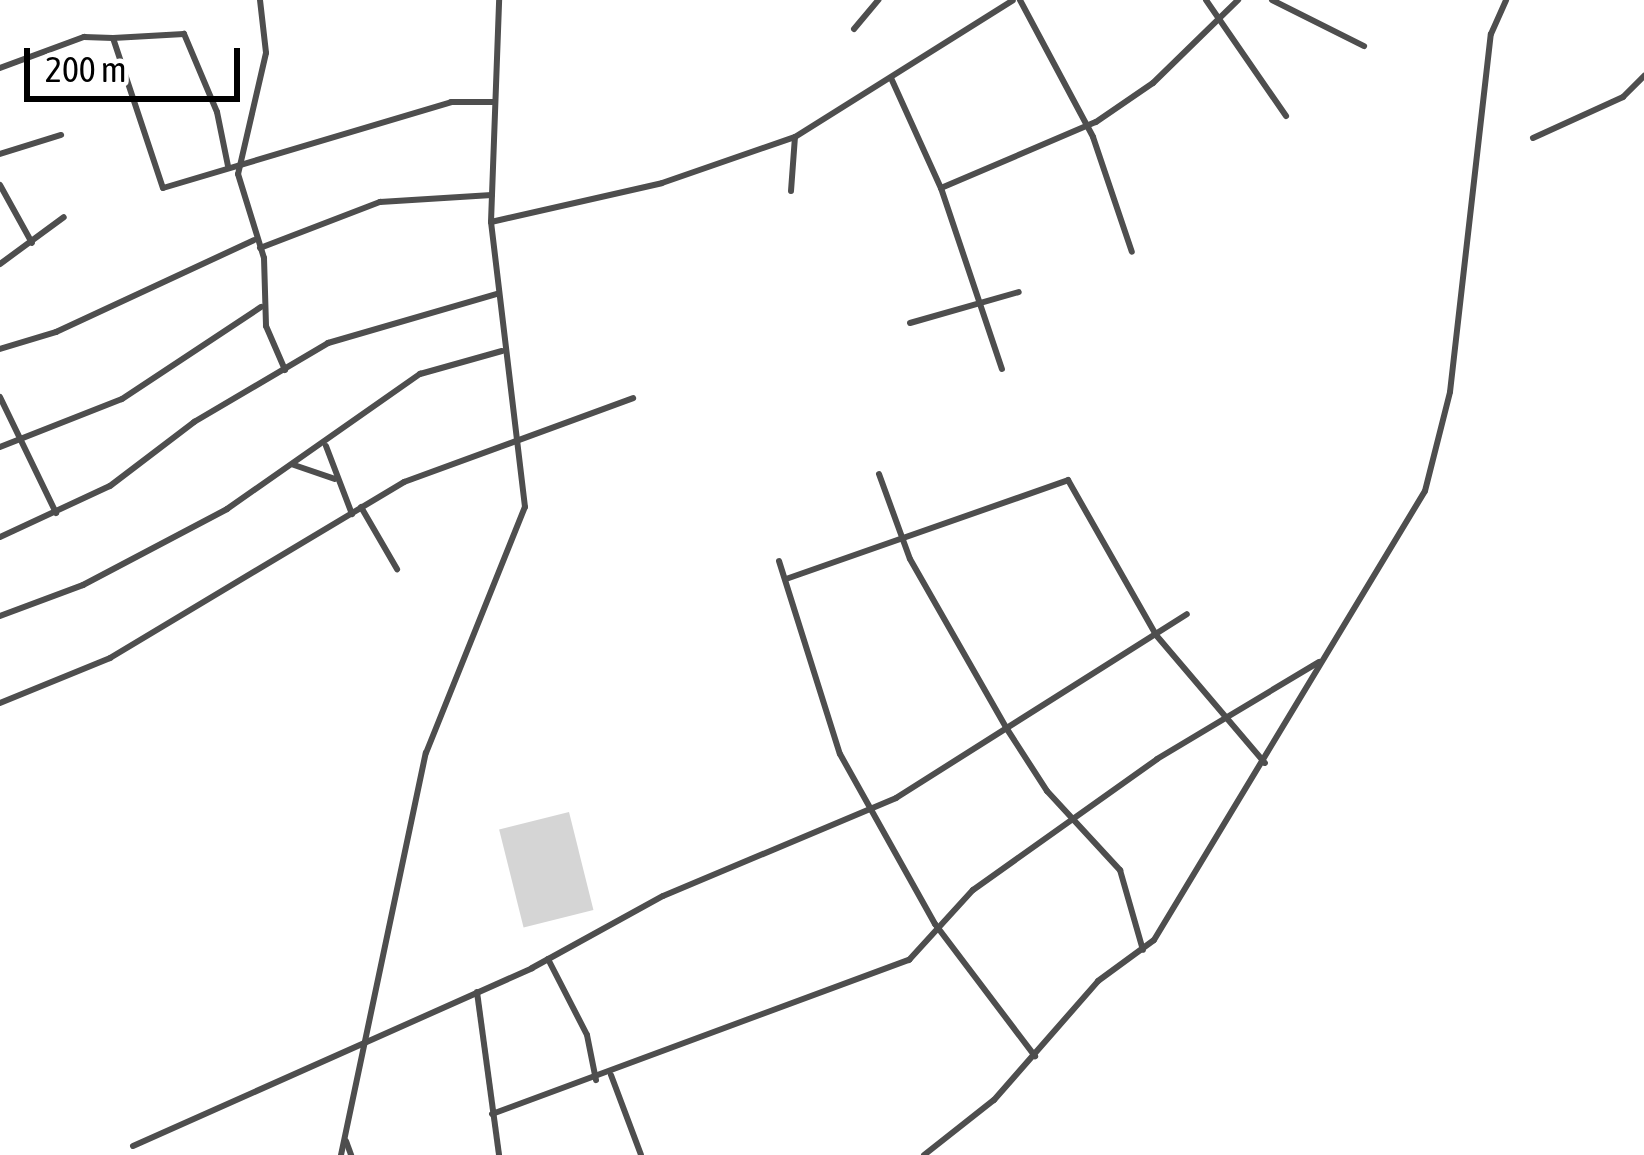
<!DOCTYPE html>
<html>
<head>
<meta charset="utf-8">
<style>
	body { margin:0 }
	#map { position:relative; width:1644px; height:1155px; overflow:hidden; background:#fff; font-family:"Asap Condensed",sans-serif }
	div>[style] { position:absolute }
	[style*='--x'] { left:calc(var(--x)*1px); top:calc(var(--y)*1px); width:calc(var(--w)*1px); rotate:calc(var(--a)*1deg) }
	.green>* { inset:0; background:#d5d5d5; transform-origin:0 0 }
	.street>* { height:6px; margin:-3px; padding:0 3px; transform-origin:3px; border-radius:3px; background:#4e4e4e }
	span { translate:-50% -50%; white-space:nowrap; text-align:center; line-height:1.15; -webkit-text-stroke:9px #fff; paint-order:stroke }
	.scale { position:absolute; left:24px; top:48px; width:216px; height:54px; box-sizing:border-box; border:6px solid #000; border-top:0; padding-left:15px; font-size:36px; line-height:42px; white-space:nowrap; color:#000; -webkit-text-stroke:9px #fff; paint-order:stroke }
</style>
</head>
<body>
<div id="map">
	<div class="green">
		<i style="left:569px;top:812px;width:101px;height:72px;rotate:76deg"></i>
	</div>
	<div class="street">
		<i style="--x:260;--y:0;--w:53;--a:83.5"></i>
		<i style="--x:266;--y:53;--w:124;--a:103"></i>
		<i style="--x:238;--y:174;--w:88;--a:72.8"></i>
		<i style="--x:264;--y:258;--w:68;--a:88.3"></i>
		<i style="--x:266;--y:326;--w:48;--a:66.6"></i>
		<i style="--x:1020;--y:0;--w:155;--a:61.9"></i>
		<i style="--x:1093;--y:137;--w:121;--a:71.3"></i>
		<i style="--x:1206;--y:0;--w:141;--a:55.4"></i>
		<i style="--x:1272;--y:0;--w:103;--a:26.6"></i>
		<i style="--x:854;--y:29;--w:38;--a:-50"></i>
		<i style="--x:0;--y:68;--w:90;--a:-20.3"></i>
		<i style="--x:84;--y:37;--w:29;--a:2"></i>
		<i style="--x:891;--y:78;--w:121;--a:65.6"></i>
		<i style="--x:941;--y:188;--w:191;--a:71.4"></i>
		<i style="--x:1533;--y:138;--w:99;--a:-24.5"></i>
		<i style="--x:1623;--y:97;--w:30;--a:-45"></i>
		<i style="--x:0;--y:154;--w:64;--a:-17.3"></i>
		<i style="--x:228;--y:166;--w:55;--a:-101.5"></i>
		<i style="--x:217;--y:112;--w:85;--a:-112.9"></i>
		<i style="--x:184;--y:34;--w:71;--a:176.8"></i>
		<i style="--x:113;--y:38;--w:158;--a:71.6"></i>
		<i style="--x:163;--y:188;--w:301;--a:-16.6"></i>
		<i style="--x:451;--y:102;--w:42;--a:0"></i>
		<i style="--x:0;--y:185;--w:66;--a:61.1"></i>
		<i style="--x:941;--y:188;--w:168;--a:-23.1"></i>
		<i style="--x:1096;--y:122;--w:69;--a:-34.4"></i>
		<i style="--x:1153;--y:83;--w:119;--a:-44.3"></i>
		<i style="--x:791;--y:191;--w:54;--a:-85.8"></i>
		<i style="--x:491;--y:222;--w:175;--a:-12.8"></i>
		<i style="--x:662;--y:183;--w:141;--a:-19.1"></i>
		<i style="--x:795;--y:137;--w:257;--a:-32.1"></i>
		<i style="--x:260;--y:248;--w:129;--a:-21"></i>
		<i style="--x:380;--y:202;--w:112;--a:-3.6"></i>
		<i style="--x:0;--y:264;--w:79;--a:-36.3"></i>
		<i style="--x:910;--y:323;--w:113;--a:-15.9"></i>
		<i style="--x:0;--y:349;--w:59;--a:-16.9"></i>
		<i style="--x:56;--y:332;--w:218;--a:-24.9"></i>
		<i style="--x:0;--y:397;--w:129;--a:64.2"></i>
		<i style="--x:326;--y:446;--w:73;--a:69.1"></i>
		<i style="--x:0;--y:447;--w:131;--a:-21.5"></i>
		<i style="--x:122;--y:399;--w:167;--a:-33.5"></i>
		<i style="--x:294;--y:465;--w:43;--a:18.9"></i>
		<i style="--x:879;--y:474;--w:90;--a:70"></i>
		<i style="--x:910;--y:559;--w:196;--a:60.3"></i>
		<i style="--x:1007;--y:729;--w:74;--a:57.2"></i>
		<i style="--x:1047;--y:791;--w:108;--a:47.3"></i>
		<i style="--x:1120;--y:870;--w:83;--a:74"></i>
		<i style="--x:361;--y:507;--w:72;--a:59.9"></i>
		<i style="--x:0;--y:537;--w:121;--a:-24.9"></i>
		<i style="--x:110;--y:486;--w:106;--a:-37.3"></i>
		<i style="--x:194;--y:422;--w:156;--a:-30.5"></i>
		<i style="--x:328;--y:343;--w:176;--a:-16.2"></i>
		<i style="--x:779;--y:561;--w:202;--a:72.5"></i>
		<i style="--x:840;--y:754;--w:195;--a:60.8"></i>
		<i style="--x:935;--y:924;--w:166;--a:52.9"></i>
		<i style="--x:786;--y:579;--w:299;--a:-19.3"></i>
		<i style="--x:1068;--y:480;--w:178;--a:60.4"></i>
		<i style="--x:1156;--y:635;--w:168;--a:49.6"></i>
		<i style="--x:0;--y:616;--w:89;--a:-20.5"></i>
		<i style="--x:83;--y:585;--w:163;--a:-27.8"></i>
		<i style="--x:227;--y:509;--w:236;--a:-35"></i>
		<i style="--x:420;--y:374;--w:85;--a:-15.7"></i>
		<i style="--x:0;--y:703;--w:119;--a:-22.2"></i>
		<i style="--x:110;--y:658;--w:343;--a:-30.9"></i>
		<i style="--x:404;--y:482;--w:244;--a:-20.1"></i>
		<i style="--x:548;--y:959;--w:85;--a:62.8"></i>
		<i style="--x:587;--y:1035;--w:46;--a:78.7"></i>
		<i style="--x:477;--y:992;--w:164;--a:82.3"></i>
		<i style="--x:611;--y:1075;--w:85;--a:69.4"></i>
		<i style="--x:492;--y:1114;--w:445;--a:-20.3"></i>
		<i style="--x:909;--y:960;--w:95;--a:-47.6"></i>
		<i style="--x:973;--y:890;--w:226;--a:-35.4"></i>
		<i style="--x:1157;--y:759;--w:189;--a:-30.9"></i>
		<i style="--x:346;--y:1141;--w:15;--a:70"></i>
		<i style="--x:133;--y:1146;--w:437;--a:-24"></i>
		<i style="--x:532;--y:968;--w:149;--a:-28.8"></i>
		<i style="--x:663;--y:896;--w:253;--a:-22.8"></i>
		<i style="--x:896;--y:798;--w:344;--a:-32.3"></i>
		<i style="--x:341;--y:1155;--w:411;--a:-78.1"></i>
		<i style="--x:426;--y:753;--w:265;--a:-68.1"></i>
		<i style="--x:525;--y:507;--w:287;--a:-96.8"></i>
		<i style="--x:491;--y:222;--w:222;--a:-87.9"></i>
		<i style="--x:924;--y:1155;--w:89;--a:-38.2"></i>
		<i style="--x:994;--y:1100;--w:158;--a:-48.8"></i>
		<i style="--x:1098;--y:981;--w:69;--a:-36.2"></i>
		<i style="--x:1154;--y:940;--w:524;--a:-58.89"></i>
		<i style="--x:1425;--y:491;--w:102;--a:-75.8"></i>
		<i style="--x:1450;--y:392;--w:360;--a:-83.5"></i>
		<i style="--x:1491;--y:34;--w:37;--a:-66"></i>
	</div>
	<div class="scale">200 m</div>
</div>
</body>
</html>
